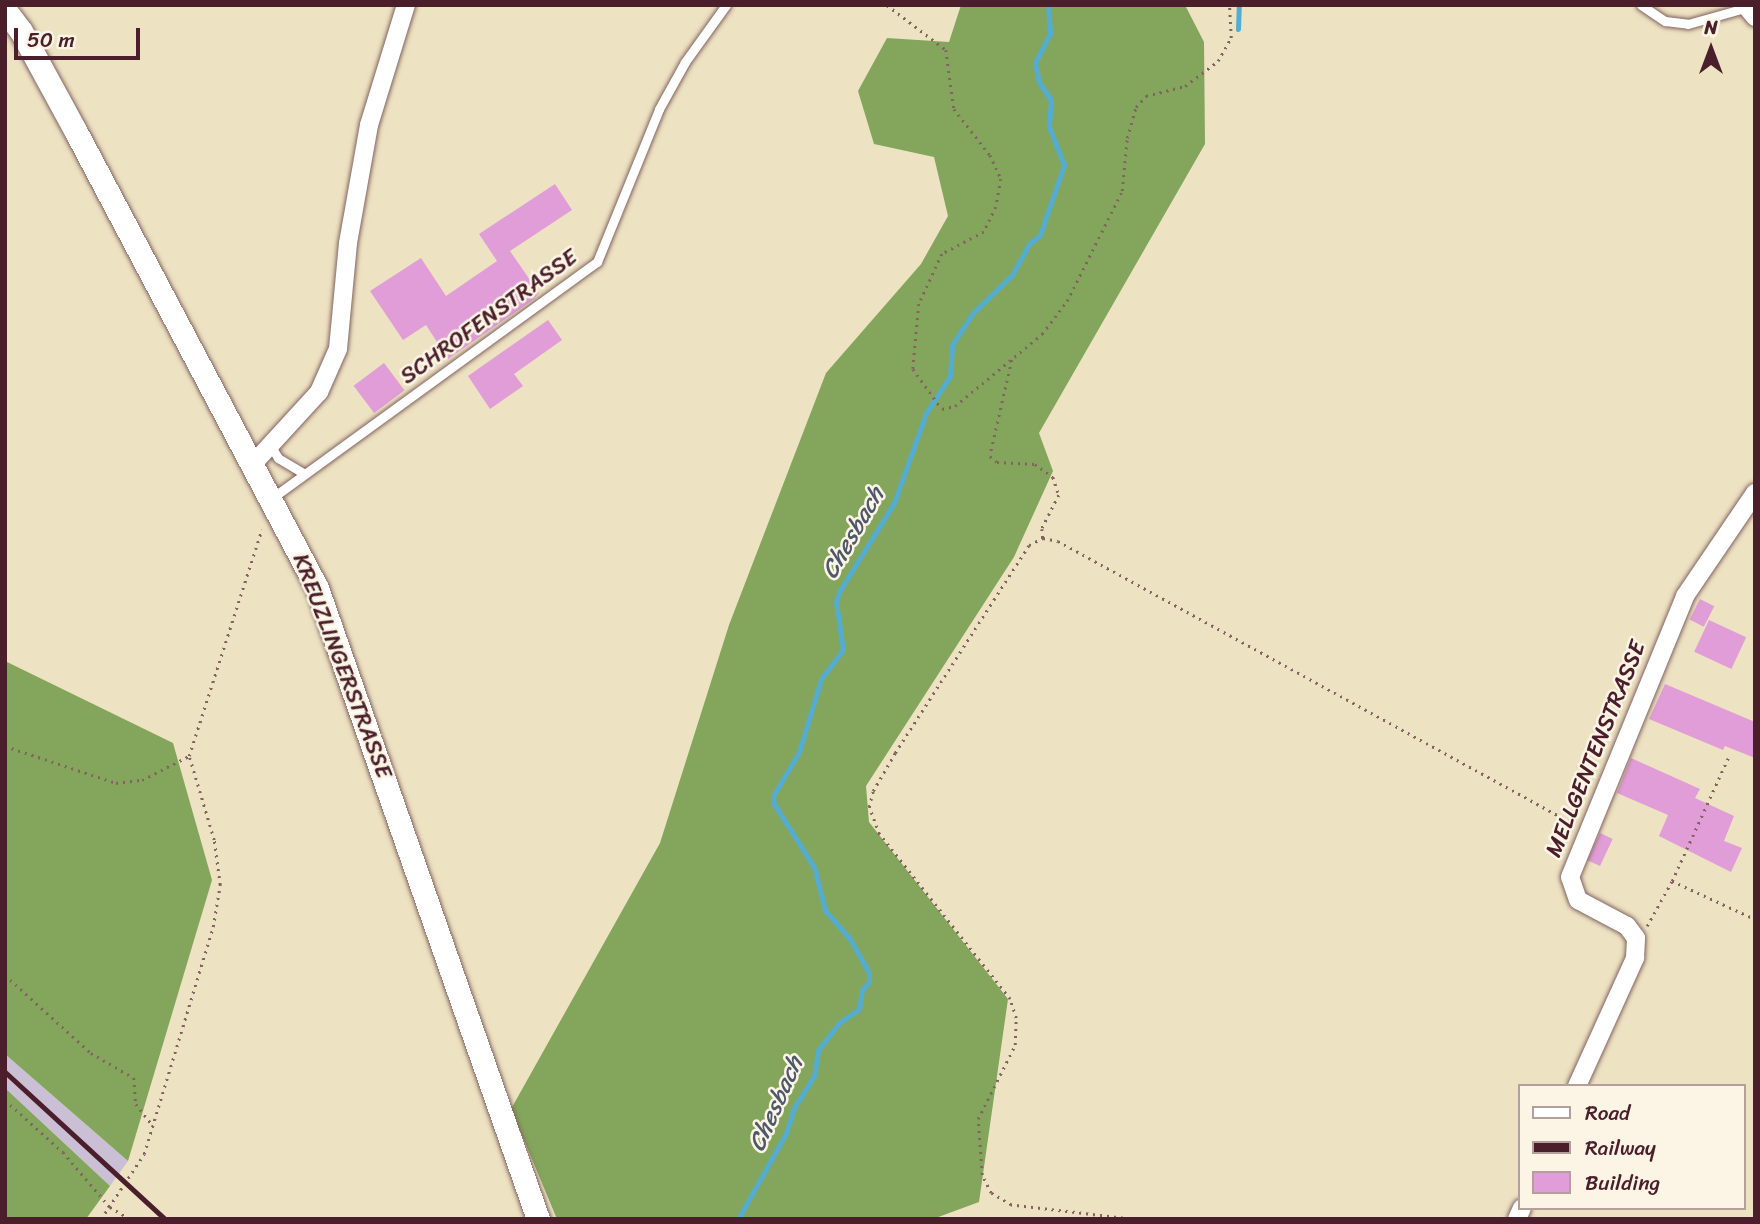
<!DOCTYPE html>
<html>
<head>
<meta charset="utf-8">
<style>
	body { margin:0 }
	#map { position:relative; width:1760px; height:1224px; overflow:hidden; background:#ede2c2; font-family:Sriracha,sans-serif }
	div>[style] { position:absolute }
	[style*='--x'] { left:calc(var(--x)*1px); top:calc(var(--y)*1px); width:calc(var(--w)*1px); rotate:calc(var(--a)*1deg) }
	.industrial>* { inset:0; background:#cbbfd5 }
	.forest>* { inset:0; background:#83a65c }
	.stream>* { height:5px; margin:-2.5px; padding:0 2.5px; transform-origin:2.5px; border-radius:2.5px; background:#54add1 }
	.building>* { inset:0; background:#e09dd7; transform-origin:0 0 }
	.path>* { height:2.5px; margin-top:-1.25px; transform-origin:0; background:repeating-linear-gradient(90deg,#836360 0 2px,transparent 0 7px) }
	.roads { filter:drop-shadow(0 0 2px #836360) drop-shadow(0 0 2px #836360) }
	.service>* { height:9px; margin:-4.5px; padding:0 4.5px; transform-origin:4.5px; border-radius:4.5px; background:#fff }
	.minor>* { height:18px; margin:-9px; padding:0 9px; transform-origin:9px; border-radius:9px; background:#fff }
	.tertiary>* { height:23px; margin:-11.5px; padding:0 11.5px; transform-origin:11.5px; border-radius:11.5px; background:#fff }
	.rail>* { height:5px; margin:-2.5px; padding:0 2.5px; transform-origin:2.5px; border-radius:2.5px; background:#4a1f2b }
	span { translate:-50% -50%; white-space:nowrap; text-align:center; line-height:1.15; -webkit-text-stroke:5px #fcf5e5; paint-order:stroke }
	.street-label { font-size:23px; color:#4a1f2b }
	.water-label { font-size:24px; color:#4e586d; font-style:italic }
	.frame { position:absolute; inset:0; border:7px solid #4a1f2b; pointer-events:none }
	.legend { position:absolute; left:1518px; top:1084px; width:228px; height:126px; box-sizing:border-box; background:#fcf5e5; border:2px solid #b59f9b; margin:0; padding:9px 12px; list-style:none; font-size:21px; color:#4a1f2b }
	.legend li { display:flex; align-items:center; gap:14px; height:35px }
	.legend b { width:35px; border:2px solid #b59f9b }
	.north { position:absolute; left:1676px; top:14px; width:70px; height:70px; -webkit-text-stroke:5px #fcf5e5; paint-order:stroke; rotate:0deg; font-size:19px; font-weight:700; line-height:28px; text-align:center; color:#4a1f2b }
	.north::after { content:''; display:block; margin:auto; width:24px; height:32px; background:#4a1f2b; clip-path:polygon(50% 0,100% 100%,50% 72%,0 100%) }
	.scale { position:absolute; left:14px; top:28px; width:126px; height:32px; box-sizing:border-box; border:4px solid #4a1f2b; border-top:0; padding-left:9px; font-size:21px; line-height:24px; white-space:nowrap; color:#4a1f2b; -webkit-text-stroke:5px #fcf5e5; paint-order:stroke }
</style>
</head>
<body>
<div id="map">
	<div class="industrial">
		<i style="clip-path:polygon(5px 1054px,128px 1161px,110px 1186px,5px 1088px)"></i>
	</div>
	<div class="forest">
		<i style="clip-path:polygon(961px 5px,1185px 5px,1204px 42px,1205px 144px,1039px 433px,1053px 471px,1014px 557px,866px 786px,869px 822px,1008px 999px,979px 1202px,933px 1219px,557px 1219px,511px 1109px,660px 843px,729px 625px,826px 373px,921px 264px,948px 216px,934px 157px,874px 144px,858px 91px,887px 38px,949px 42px)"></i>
		<i style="clip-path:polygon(5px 661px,173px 743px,212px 880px,128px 1161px,5px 1054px)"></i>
		<i style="clip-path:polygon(5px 1088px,110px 1186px,86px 1219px,5px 1219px)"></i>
	</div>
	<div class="stream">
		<i style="--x:1238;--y:29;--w:24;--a:-88"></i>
		<i style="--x:738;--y:1219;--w:98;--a:-60.8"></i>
		<i style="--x:786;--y:1133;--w:26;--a:-72"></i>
		<i style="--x:794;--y:1108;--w:38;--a:-58"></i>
		<i style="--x:814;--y:1076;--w:26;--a:-81"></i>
		<i style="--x:818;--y:1050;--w:34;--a:-52"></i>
		<i style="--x:839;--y:1023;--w:24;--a:-35"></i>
		<i style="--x:859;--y:1009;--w:19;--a:-81"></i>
		<i style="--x:862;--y:990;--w:11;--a:-49"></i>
		<i style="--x:869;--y:982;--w:9;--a:-90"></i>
		<i style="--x:869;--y:973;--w:38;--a:-119"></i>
		<i style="--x:851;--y:940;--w:40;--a:-131"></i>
		<i style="--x:825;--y:910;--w:44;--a:-104.3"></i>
		<i style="--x:814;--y:867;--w:75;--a:-122.4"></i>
		<i style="--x:774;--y:804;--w:8;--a:-97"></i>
		<i style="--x:773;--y:796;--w:51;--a:-59.4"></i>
		<i style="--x:799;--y:752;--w:76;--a:-73.2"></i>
		<i style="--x:821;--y:679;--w:36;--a:-53"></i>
		<i style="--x:843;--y:650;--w:49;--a:-98.3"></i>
		<i style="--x:836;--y:602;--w:10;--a:-73"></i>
		<i style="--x:839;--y:592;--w:105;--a:-58.3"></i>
		<i style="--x:894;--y:503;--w:96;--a:-70.4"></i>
		<i style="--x:926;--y:413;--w:44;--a:-57"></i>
		<i style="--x:950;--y:376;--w:31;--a:-86"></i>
		<i style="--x:952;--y:345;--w:38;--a:-57"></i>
		<i style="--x:973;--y:313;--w:54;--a:-44.3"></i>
		<i style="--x:1012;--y:275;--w:35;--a:-61"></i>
		<i style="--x:1029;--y:244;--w:14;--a:-39"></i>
		<i style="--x:1040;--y:235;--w:74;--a:-71.1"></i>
		<i style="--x:1064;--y:165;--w:41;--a:-111.5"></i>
		<i style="--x:1049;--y:127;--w:27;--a:-86"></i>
		<i style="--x:1051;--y:100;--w:22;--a:-124"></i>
		<i style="--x:1039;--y:82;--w:19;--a:-102"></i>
		<i style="--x:1035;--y:63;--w:34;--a:-63"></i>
		<i style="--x:1050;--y:33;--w:28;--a:-94"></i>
	</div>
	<div class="building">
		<i style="clip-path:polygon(555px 184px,572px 210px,510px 251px,539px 293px,534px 299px,448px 359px,426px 325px,403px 340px,370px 291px,421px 258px,446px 296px,497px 261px,479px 234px)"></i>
		<i style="clip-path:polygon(548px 320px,562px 340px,514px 374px,523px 386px,490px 409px,468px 376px)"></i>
		<i style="left:384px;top:363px;width:34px;height:38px;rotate:53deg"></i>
		<i style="left:1700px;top:599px;width:16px;height:23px;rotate:27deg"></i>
		<i style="left:1709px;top:620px;width:41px;height:35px;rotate:25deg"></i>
		<i style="clip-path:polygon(1665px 684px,1755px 722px,1755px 758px,1725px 746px,1723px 750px,1649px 719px)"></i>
		<i style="clip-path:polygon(1631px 758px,1700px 789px,1695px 798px,1734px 816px,1724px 841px,1742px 848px,1731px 872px,1659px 836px,1668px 815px,1617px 793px)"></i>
		<i style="left:1600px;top:833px;width:14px;height:30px;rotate:25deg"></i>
	</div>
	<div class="path">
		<i style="--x:887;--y:5;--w:74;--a:37.3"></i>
		<i style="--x:946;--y:50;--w:60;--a:82.3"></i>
		<i style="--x:954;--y:109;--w:58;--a:52"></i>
		<i style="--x:990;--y:155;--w:26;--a:65"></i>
		<i style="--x:1001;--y:179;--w:28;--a:100"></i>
		<i style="--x:996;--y:207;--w:28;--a:116"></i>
		<i style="--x:984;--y:232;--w:47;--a:152.4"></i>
		<i style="--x:942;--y:254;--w:55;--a:114.7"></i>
		<i style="--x:919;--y:304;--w:65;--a:95.3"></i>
		<i style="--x:913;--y:369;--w:49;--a:54.1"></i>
		<i style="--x:942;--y:409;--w:13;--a:-13"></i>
		<i style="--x:955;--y:406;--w:113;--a:-39.6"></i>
		<i style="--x:1042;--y:334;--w:41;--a:-52.9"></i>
		<i style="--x:1067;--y:301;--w:123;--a:-63.4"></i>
		<i style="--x:1122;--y:191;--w:53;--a:-84.6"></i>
		<i style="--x:1127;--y:138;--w:32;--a:-74"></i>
		<i style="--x:1136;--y:107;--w:15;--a:-48"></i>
		<i style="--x:1146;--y:96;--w:40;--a:-14.4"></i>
		<i style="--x:1185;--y:86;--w:41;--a:-37.1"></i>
		<i style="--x:1218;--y:61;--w:26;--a:-61"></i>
		<i style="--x:1231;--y:38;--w:33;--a:-93"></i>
		<i style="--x:1012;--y:360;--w:98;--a:102.9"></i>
		<i style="--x:990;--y:456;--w:9;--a:41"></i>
		<i style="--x:997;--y:462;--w:38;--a:3"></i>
		<i style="--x:1035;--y:464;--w:22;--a:36"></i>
		<i style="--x:1053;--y:477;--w:19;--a:72"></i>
		<i style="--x:1059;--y:495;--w:38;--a:117"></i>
		<i style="--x:1042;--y:529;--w:9;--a:84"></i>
		<i style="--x:5;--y:746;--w:117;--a:18.4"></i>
		<i style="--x:116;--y:783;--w:26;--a:-7"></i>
		<i style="--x:142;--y:780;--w:53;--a:-27.1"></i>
		<i style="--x:1672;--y:881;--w:135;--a:-65.5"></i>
		<i style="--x:1647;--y:926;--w:51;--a:-60.9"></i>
		<i style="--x:1672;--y:881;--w:91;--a:24.6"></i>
		<i style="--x:5;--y:975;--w:116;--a:42.2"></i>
		<i style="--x:91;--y:1053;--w:50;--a:30.2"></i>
		<i style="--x:134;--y:1078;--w:26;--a:86"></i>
		<i style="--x:136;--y:1104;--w:28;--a:52"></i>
		<i style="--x:5;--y:1100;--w:78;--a:41.9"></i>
		<i style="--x:63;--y:1152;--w:72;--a:49.5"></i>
		<i style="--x:110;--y:1207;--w:23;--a:31"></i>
		<i style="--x:101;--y:1219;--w:78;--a:-56.5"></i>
		<i style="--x:144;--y:1154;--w:237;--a:-73.1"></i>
		<i style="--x:213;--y:927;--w:43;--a:-80.5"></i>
		<i style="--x:220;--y:885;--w:45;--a:-97.6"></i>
		<i style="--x:214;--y:840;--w:88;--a:-106.6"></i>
		<i style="--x:189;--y:756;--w:238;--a:-72.2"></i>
		<i style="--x:1130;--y:1219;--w:120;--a:-173.3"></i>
		<i style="--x:1011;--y:1205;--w:23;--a:-149"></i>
		<i style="--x:991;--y:1193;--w:20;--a:-117"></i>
		<i style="--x:982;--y:1175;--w:56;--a:-94.1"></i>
		<i style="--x:978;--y:1119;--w:83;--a:-63.4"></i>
		<i style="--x:1015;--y:1045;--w:27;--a:-88"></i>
		<i style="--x:1016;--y:1018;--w:20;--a:-108"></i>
		<i style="--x:1010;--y:999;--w:211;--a:-128.4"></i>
		<i style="--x:879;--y:834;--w:29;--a:-110"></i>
		<i style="--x:869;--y:807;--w:16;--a:-76"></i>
		<i style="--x:873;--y:791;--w:44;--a:-59.9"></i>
		<i style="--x:895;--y:753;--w:247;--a:-57.2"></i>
		<i style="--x:1029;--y:545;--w:16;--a:-27"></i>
		<i style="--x:1043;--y:538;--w:15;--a:11"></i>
		<i style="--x:1058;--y:541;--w:586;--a:28.75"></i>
	</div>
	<div class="roads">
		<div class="service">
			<i style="--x:1641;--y:5;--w:29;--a:34"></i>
			<i style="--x:1665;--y:21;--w:23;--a:7"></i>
			<i style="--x:1688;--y:24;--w:59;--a:-15.7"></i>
			<i style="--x:272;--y:448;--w:12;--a:59"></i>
			<i style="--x:278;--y:458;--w:31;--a:31"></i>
			<i style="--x:272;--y:498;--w:402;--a:-36"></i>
			<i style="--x:597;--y:262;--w:165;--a:-67.9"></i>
			<i style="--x:659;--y:109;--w:54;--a:-61"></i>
			<i style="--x:685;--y:62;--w:70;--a:-54.3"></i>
		</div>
		<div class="minor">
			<i style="--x:1745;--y:5;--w:16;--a:50"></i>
			<i style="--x:253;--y:464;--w:98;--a:-47.5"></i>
			<i style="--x:319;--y:392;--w:47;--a:-66.2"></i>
			<i style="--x:338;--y:349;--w:106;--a:-84.6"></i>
			<i style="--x:348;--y:243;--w:120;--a:-79.9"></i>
			<i style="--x:369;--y:125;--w:126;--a:-72.9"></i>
			<i style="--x:1577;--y:1086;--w:141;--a:-65.6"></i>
			<i style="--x:1635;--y:958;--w:20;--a:-87"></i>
			<i style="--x:1636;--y:938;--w:15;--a:-127"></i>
			<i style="--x:1627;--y:926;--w:55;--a:-152"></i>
			<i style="--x:1578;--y:900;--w:24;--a:-109"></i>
			<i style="--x:1570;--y:877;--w:304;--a:-67.7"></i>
			<i style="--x:1685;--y:596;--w:125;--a:-55.8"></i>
			<i style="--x:1517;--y:1219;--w:12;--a:-66"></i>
		</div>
		<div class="tertiary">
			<i style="--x:5;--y:10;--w:26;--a:53"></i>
			<i style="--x:21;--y:31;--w:113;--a:61.4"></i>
			<i style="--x:75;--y:130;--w:518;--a:62.15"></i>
			<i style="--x:317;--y:588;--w:669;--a:70.7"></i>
		</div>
	</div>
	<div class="rail">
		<i style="--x:5;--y:1072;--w:217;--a:42.6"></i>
	</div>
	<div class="street-label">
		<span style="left:489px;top:317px;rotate:-36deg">SCHROFENSTRASSE</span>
		<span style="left:342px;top:666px;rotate:69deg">KREUZLINGERSTRASSE</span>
		<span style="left:1596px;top:749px;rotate:-68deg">MELLGENTENSTRASSE</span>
	</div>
	<div class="water-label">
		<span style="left:853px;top:533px;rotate:-60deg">Chesbach</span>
		<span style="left:776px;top:1104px;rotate:-66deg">Chesbach</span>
	</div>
	<div class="frame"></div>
	<ul class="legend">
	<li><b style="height:9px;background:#fff"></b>Road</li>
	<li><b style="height:9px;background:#4a1f2b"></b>Railway</li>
	<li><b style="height:19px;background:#e09dd7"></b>Building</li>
	</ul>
	<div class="north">N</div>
	<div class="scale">50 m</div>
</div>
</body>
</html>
